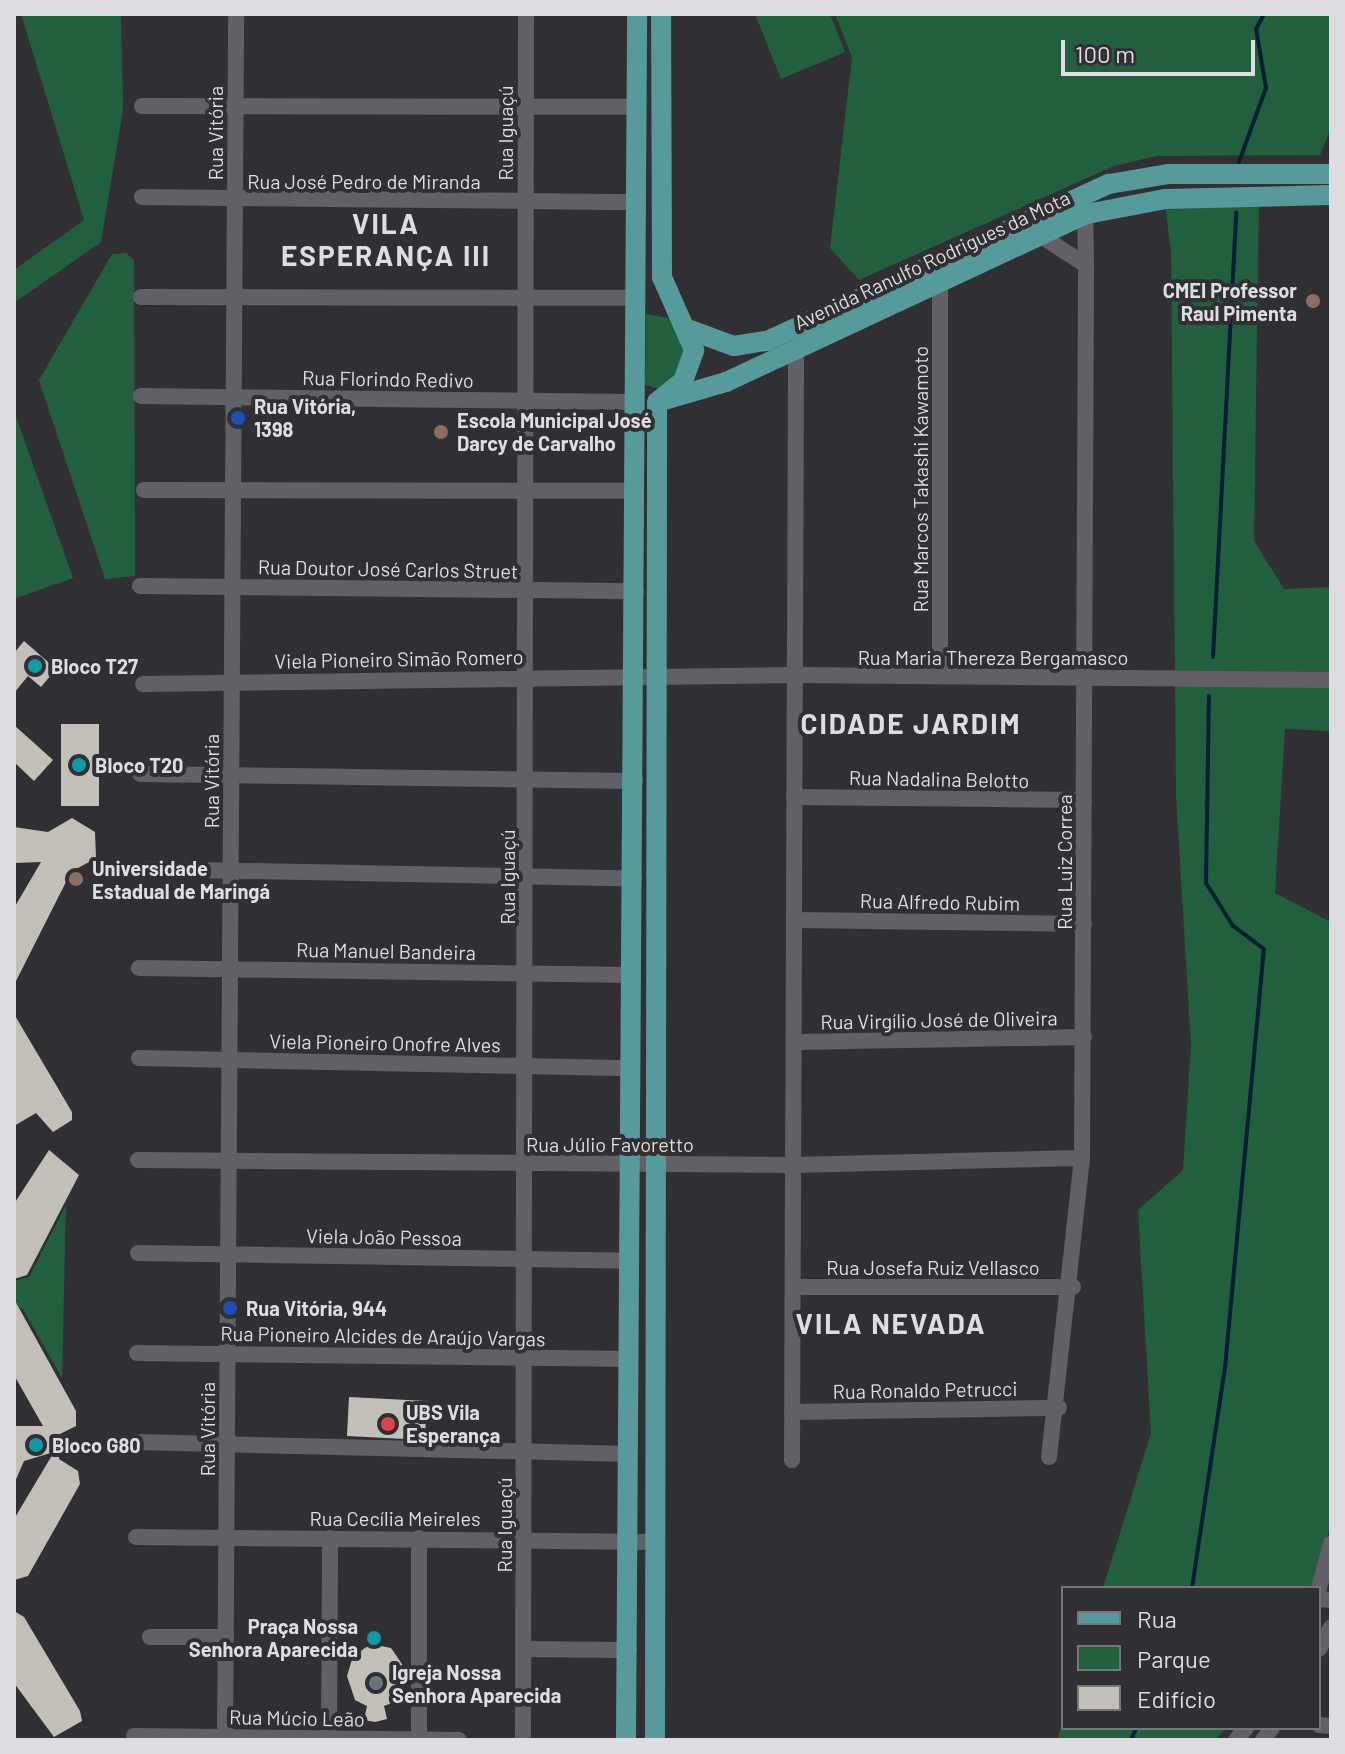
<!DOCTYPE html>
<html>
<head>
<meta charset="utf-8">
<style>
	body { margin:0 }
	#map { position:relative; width:1345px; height:1754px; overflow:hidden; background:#302f34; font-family:Barlow,sans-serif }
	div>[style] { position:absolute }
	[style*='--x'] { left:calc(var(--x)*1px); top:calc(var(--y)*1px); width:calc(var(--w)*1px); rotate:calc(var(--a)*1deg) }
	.green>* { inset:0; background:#215f3e }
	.stream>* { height:4px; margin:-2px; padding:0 2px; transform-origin:2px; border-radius:2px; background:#061e32 }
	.building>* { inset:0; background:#c3bfb9; transform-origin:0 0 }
	.minor>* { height:16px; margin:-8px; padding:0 8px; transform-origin:8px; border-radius:8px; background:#616066 }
	.major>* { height:20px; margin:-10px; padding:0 10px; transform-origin:10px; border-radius:10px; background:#579a9b }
	.dots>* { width:22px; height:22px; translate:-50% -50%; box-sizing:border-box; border:4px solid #302f34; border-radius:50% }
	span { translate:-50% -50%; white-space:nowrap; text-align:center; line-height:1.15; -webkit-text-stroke:8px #302f34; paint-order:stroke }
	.street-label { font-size:20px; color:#dedde1 }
	.poi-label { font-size:20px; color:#dedde1; font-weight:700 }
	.right { translate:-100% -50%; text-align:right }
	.left { translate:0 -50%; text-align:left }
	.district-label { font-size:28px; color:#dedde1; font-weight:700; letter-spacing:2px }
	.frame { position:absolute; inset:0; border:16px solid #dedde1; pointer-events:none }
	.legend { position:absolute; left:1061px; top:1586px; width:260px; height:144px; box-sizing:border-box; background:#302f34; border:2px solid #767579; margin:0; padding:10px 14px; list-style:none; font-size:24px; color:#dedde1 }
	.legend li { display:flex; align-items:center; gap:16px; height:40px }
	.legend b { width:40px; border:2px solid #767579 }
	.scale { position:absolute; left:1061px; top:40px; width:194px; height:36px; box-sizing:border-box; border:4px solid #dedde1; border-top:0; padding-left:10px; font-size:24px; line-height:28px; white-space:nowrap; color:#dedde1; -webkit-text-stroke:6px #302f34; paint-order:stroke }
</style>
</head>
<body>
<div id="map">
	<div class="green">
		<i style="clip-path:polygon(21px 14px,121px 14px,123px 110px,101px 242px,14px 303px,14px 270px,84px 220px)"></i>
		<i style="clip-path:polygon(755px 14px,830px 14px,845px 52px,781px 79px)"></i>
		<i style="clip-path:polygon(835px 14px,1331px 14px,1331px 128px,1320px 155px,1157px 156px,1114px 166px,859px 280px,830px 248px,852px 57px)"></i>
		<i style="clip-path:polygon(1259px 194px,1254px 541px,1284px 589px,1331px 587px,1331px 725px,1329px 731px,1285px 729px,1275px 893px,1331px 922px,1331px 1524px,1311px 1588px,1103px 1588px,1151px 1433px,1138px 1210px,1183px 1170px,1191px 1045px,1176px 796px,1171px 253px,1164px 195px)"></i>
		<i style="clip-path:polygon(126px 253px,134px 260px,135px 576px,105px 579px,39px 380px,112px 254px)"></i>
		<i style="clip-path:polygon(646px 314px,669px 318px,684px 338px,682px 372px,659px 389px,645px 385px)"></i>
		<i style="clip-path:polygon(14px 411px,73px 578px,14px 599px)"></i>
		<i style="clip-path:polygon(66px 1205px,62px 1378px,23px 1309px,14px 1307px,14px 1281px,29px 1277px)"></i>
		<i style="clip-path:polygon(1063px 1721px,1063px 1728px,1226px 1728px,1215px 1740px,1057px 1740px)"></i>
	</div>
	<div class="stream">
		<i style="--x:1239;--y:162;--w:79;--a:-70"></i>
		<i style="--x:1266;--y:88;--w:60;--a:-99.6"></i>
		<i style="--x:1256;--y:29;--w:17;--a:-62"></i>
		<i style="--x:1213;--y:657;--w:445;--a:-87"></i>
		<i style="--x:1192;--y:1588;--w:222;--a:-81.5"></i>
		<i style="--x:1225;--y:1368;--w:421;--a:-84.7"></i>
		<i style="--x:1264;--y:949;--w:39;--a:-143"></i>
		<i style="--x:1233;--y:926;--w:51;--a:-122.1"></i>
		<i style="--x:1206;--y:883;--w:187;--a:-89.1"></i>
		<i style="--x:1131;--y:1740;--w:13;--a:-67"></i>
	</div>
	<div class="building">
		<i style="clip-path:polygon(24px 641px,56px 669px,41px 687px,28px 676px,14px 693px,14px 653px)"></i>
		<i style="left:61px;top:724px;width:38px;height:82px"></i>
		<i style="clip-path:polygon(14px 725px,53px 760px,34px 781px,14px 762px)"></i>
		<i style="clip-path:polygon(72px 818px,95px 832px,96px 858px,71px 872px,14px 985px,14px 908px,41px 862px,14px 863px,14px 827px,48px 832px)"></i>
		<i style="clip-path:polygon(14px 1014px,72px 1112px,72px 1120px,53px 1132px,36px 1113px,14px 1126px)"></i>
		<i style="clip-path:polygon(49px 1150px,79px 1175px,27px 1275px,14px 1279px,14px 1204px)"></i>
		<i style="clip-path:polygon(14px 1299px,76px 1411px,76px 1426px,58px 1435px,59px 1459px,78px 1471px,80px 1484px,28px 1576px,14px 1580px,14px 1519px,54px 1452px,24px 1461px,14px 1484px,14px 1426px,43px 1426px,14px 1375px)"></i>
		<i style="left:349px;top:1397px;width:78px;height:39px;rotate:3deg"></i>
		<i style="clip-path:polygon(14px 1611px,24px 1617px,80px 1711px,82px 1721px,54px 1737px,14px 1683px)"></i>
		<i style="clip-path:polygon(371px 1644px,391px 1648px,404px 1667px,393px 1692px,397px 1701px,384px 1706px,387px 1719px,375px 1722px,364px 1720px,367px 1706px,355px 1700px,347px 1676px,353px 1656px)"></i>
	</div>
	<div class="minor">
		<i style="--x:142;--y:106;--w:494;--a:0.1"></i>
		<i style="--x:142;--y:197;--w:492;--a:0.6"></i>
		<i style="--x:1038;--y:234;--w:57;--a:32.9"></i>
		<i style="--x:1086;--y:265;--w:59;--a:-91"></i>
		<i style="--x:940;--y:282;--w:394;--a:90"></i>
		<i style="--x:141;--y:297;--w:493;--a:0.1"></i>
		<i style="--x:141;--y:396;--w:494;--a:0.7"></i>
		<i style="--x:144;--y:490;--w:492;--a:0.1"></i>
		<i style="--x:140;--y:586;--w:496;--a:0.6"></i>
		<i style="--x:143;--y:684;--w:650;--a:-0.79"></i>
		<i style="--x:793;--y:675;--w:538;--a:0.53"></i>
		<i style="--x:140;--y:774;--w:495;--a:0.8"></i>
		<i style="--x:794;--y:797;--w:290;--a:0.6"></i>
		<i style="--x:145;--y:869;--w:489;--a:1.1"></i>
		<i style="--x:795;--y:920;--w:289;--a:0.8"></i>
		<i style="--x:139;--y:968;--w:493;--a:0.8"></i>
		<i style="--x:794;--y:1042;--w:290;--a:-1"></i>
		<i style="--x:139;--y:1058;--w:491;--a:1.2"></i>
		<i style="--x:138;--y:1160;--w:655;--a:0.44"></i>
		<i style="--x:793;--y:1165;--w:289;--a:-1.4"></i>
		<i style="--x:138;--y:1253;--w:491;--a:0.9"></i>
		<i style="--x:793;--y:1287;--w:280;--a:0"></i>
		<i style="--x:137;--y:1353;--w:492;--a:0.7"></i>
		<i style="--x:792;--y:1412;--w:267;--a:-0.9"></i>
		<i style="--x:136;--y:1442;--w:493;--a:1.4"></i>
		<i style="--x:1049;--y:1457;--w:301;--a:-83.7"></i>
		<i style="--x:1082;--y:1158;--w:893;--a:-89.74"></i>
		<i style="--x:792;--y:1460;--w:1111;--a:-89.79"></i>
		<i style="--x:136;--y:1537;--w:519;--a:0.55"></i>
		<i style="--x:1319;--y:1588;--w:46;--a:-74.7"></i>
		<i style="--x:1319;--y:1599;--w:12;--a:5"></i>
		<i style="--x:150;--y:1637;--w:76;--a:0"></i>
		<i style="--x:523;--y:1649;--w:106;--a:0.5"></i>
		<i style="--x:1319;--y:1649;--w:25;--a:-61"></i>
		<i style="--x:1319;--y:1725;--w:12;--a:5"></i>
		<i style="--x:134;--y:1736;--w:325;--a:0.7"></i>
		<i style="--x:329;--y:1738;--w:200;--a:-89.7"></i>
		<i style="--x:419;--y:1739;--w:201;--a:-90"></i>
		<i style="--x:225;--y:1740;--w:1726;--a:-89.63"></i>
		<i style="--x:523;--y:1740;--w:1726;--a:-89.9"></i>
		<i style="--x:1236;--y:1740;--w:16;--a:-50"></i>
		<i style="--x:1263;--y:1740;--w:15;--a:-53"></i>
	</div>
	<div class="major">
		<i style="--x:690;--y:330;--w:47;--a:20"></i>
		<i style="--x:734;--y:346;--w:33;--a:-9"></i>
		<i style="--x:767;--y:341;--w:376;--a:-24.7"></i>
		<i style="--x:1109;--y:184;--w:61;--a:-9.5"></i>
		<i style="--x:1169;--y:174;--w:162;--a:0"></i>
		<i style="--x:661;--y:401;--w:68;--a:-16.3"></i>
		<i style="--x:726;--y:382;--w:398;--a:-25"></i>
		<i style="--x:1087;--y:214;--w:79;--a:-10.9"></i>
		<i style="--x:1165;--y:199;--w:166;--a:-1.4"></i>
		<i style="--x:626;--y:1740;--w:1726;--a:-89.63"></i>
		<i style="--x:655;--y:1740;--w:1338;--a:-89.91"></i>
		<i style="--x:657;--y:402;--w:33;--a:-39"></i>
		<i style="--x:683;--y:381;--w:33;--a:-70"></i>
		<i style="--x:694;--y:350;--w:80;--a:-113.7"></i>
		<i style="--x:662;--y:277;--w:263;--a:-90.2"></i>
	</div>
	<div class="dots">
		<i style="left:1313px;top:301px;background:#8d6e63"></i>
		<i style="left:238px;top:418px;background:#1a4fb4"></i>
		<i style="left:441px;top:432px;background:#8d6e63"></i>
		<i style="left:35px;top:666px;background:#0f9aa8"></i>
		<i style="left:79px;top:765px;background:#0f9aa8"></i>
		<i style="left:76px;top:879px;background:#8d6e63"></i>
		<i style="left:230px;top:1308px;background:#1a4fb4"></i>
		<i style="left:388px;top:1424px;background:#e0444e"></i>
		<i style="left:36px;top:1445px;background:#0f9aa8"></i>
		<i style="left:374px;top:1638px;background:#0f9aa8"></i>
		<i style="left:376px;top:1683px;background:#6b7280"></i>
	</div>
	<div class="street-label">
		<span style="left:215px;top:133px;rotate:-90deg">Rua Vitória</span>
		<span style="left:505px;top:133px;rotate:-90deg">Rua Iguaçú</span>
		<span style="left:364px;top:181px">Rua José Pedro de Miranda</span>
		<span style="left:932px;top:260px;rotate:-25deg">Avenida Ranulfo Rodrigues da Mota</span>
		<span style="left:388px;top:379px;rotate:1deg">Rua Florindo Redivo</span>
		<span style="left:920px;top:479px;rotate:-90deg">Rua Marcos Takashi Kawamoto</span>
		<span style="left:388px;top:569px;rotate:1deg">Rua Doutor José Carlos Struet</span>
		<span style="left:993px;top:657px">Rua Maria Thereza Bergamasco</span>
		<span style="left:399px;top:659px;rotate:-1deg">Viela Pioneiro Simão Romero</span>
		<span style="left:939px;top:779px;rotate:1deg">Rua Nadalina Belotto</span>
		<span style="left:211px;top:781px;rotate:-90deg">Rua Vitória</span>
		<span style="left:1064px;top:862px;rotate:-90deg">Rua Luiz Correa</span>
		<span style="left:507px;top:877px;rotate:-90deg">Rua Iguaçú</span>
		<span style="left:940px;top:902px;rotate:1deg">Rua Alfredo Rubim</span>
		<span style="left:386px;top:951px;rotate:1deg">Rua Manuel Bandeira</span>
		<span style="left:939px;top:1020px;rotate:-1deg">Rua Virgílio José de Oliveira</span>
		<span style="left:385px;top:1043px;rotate:1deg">Viela Pioneiro Onofre Alves</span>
		<span style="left:610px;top:1144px">Rua Júlio Favoretto</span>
		<span style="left:384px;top:1237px;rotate:1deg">Viela João Pessoa</span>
		<span style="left:933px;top:1267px">Rua Josefa Ruiz Vellasco</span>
		<span style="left:383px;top:1336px;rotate:1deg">Rua Pioneiro Alcides de Araújo Vargas</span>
		<span style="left:925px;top:1390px;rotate:-1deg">Rua Ronaldo Petrucci</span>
		<span style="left:207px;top:1429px;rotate:-90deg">Rua Vitória</span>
		<span style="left:395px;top:1518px">Rua Cecília Meireles</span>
		<span style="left:504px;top:1525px;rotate:-90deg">Rua Iguaçú</span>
		<span style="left:297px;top:1718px;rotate:1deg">Rua Múcio Leão</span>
	</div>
	<div class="poi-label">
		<span class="right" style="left:1297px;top:302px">CMEI Professor<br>Raul Pimenta</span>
		<span class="left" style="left:254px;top:418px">Rua Vitória,<br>1398</span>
		<span class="left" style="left:457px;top:432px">Escola Municipal José<br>Darcy de Carvalho</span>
		<span class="left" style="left:51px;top:666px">Bloco T27</span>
		<span class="left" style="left:95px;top:765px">Bloco T20</span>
		<span class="left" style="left:92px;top:880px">Universidade<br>Estadual de Maringá</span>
		<span class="left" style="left:246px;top:1308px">Rua Vitória, 944</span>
		<span class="left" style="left:406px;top:1424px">UBS Vila<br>Esperança</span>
		<span class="left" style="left:52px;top:1445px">Bloco G80</span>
		<span class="right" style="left:358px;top:1638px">Praça Nossa<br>Senhora Aparecida</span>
		<span class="left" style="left:392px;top:1684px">Igreja Nossa<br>Senhora Aparecida</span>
	</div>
	<div class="district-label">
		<span style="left:386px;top:239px">VILA<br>ESPERANÇA III</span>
		<span style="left:911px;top:723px">CIDADE JARDIM</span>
		<span style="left:891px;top:1323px">VILA NEVADA</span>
	</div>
	<div class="frame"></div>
	<ul class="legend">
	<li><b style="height:10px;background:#579a9b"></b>Rua</li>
	<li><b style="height:22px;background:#215f3e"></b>Parque</li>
	<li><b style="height:22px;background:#c3bfb9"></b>Edifício</li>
	</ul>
	<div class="scale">100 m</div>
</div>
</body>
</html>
